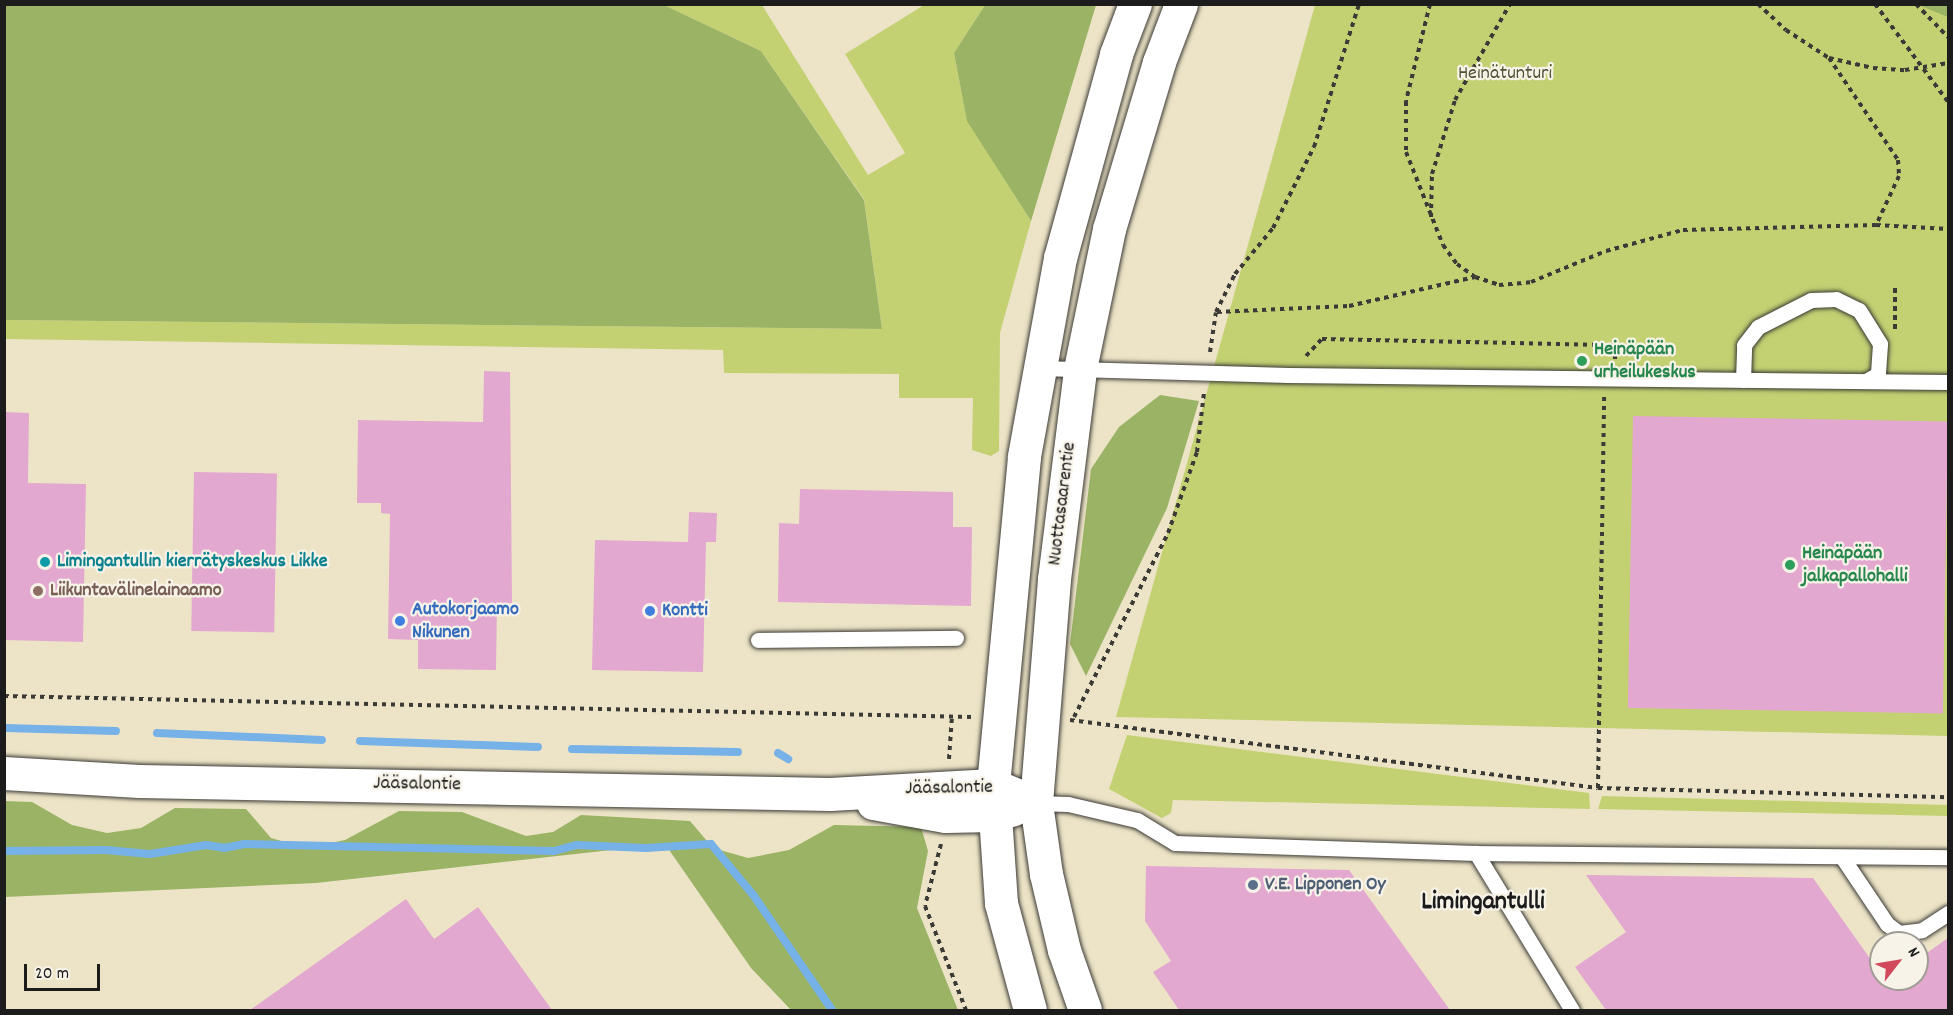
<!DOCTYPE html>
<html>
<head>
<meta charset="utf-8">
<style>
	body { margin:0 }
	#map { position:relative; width:1953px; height:1015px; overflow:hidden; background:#ede4c7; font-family:Dekko,sans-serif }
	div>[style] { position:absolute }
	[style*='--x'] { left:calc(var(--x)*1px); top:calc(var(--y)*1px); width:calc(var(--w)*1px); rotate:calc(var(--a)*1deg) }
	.green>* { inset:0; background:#c3d173 }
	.forest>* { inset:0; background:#9ab365 }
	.stream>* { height:8px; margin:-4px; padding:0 4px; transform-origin:4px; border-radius:4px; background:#76b2e8 }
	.building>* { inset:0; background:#e3a8cf; transform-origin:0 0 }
	.path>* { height:4px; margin-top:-2px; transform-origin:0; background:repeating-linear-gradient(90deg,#3b3a36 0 4.5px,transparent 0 9px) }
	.roads { filter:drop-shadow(0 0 2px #3b3a36) drop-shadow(0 0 2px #3b3a36) }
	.lane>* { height:15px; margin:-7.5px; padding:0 7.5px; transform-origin:7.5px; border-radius:7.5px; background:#fff }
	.secondary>* { height:33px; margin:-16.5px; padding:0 16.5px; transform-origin:16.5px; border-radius:16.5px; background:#fff }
	.dots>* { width:16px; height:16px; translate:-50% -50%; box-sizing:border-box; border:3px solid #f7f3e8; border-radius:50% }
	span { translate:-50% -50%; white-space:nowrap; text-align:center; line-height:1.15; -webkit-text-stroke:4.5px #f7f3e8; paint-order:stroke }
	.park-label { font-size:20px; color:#4e5236 }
	.leisure-label { font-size:20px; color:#27864d; font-weight:700 }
	.left { translate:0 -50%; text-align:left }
	.street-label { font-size:20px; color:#1c1c1c }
	.culture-label { font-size:20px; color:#0d838f; font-weight:700 }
	.education-label { font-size:20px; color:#785e54; font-weight:700 }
	.shop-label { font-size:20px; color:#366cbe; font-weight:700 }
	.service-label { font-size:20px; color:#4e5e75; font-weight:700 }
	.district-label { font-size:26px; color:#1c1c1c; font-weight:700 }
	.frame { position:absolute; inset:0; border:6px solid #1c1c1c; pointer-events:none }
	.north { position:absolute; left:1869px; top:931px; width:60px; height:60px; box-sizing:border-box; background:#f7f3e8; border:2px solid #9f9d96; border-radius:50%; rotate:59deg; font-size:16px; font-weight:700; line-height:24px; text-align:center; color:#1c1c1c }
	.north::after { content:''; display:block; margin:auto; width:21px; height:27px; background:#d1495b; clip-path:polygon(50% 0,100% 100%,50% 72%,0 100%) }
	.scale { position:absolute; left:24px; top:964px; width:76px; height:27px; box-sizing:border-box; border:3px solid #1c1c1c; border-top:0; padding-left:8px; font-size:18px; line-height:21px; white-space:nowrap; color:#1c1c1c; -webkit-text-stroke:4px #f7f3e8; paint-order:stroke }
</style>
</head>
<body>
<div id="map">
	<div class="green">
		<i style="clip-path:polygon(664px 5px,762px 5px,868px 175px,905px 153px,845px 54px,924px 5px,985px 5px,954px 53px,967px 120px,1031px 221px,1000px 333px,999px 451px,991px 456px,972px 450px,973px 398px,899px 398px,899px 374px,724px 373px,723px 350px,5px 339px,5px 320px,882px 329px,864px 199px,761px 51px)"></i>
		<i style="clip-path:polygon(1315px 5px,1948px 5px,1948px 736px,1116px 717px)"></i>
		<i style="clip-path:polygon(1127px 735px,1589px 793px,1590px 809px,1173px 800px,1171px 813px,1162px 818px,1109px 789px)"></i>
		<i style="clip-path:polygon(1602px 796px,1948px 805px,1948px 816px,1598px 809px)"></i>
	</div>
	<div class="forest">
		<i style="clip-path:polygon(664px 5px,761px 51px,864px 200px,882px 329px,5px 320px,5px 5px)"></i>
		<i style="clip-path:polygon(985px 5px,1096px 5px,1031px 221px,967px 121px,954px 53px)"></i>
		<i style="clip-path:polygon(1948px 5px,1948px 17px,1921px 6px,1921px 5px)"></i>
		<i style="clip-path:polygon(1160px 395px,1199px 401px,1167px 508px,1086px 676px,1070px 644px,1091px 469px,1119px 427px)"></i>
		<i style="clip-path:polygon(4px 801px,32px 802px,72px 825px,107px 833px,141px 828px,175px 808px,246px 809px,271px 838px,306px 848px,345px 840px,399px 811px,462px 812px,526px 836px,553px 832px,581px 815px,690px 821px,713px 848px,748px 858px,789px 850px,834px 825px,921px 827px,928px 851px,917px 908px,958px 1010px,791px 1010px,751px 968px,665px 844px,316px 883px,5px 897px)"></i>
	</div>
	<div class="stream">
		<i style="--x:4;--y:728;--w:112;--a:1.5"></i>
		<i style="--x:157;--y:733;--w:165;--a:2.4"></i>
		<i style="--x:360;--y:741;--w:178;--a:1.9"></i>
		<i style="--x:572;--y:749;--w:166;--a:1"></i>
		<i style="--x:778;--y:753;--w:12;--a:31"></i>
		<i style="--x:4;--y:851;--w:102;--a:-0.6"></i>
		<i style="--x:106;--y:850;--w:44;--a:5.2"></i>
		<i style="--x:150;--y:854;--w:57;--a:-9.1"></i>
		<i style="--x:206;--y:845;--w:18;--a:9"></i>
		<i style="--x:224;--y:848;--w:21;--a:-11"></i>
		<i style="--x:245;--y:844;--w:309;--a:1.3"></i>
		<i style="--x:554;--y:851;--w:24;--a:-15"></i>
		<i style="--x:577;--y:845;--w:69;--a:2.5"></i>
		<i style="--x:646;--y:848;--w:65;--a:-3.5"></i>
		<i style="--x:711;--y:844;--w:67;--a:50.4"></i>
		<i style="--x:754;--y:896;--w:138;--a:55.6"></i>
	</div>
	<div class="building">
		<i style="clip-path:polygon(484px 371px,510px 372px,512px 603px,497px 603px,496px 670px,418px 669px,418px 640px,388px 639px,390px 514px,381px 513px,381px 503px,357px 503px,358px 420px,483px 422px)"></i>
		<i style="clip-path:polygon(4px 412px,29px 413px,28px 483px,86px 484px,83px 642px,4px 640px)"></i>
		<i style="left:1633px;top:416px;width:315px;height:292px;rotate:1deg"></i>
		<i style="left:194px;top:472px;width:83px;height:159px;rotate:1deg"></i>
		<i style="clip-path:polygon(800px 489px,953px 492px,953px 527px,972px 527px,971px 606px,778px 602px,779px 523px,799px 524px)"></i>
		<i style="clip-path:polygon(689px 512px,717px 513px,716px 542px,706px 542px,703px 672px,592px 670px,595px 540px,688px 542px)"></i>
		<i style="clip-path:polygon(1146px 866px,1349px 870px,1450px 1010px,1179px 1010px,1153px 972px,1171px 961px,1145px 921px)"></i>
		<i style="clip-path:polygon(1586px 875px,1813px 878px,1881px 974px,1881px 979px,1917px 979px,1917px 960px,1948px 938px,1948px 1010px,1606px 1010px,1575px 967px,1626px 932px)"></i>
		<i style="clip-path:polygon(406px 899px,434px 939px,478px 907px,552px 1010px,250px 1010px)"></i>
	</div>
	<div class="path">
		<i style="--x:1430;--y:4;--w:100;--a:103.9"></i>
		<i style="--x:1406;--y:101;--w:51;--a:90"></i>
		<i style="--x:1406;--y:152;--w:100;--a:68.3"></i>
		<i style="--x:1443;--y:245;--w:24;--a:54"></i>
		<i style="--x:1457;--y:264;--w:22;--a:36"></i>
		<i style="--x:1475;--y:277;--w:25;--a:18"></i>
		<i style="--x:1499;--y:285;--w:32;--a:-5"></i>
		<i style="--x:1531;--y:282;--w:81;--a:-22.5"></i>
		<i style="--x:1606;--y:251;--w:80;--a:-15.3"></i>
		<i style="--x:1683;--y:230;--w:193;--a:-1.5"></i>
		<i style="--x:1876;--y:225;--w:72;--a:3.2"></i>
		<i style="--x:1758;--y:4;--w:38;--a:43"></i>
		<i style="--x:1786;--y:30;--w:51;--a:33.1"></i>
		<i style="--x:1829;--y:58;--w:45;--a:12.8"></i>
		<i style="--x:1873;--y:68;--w:32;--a:4"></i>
		<i style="--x:1905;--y:70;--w:44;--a:-9.2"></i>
		<i style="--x:1875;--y:4;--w:122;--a:53.3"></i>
		<i style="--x:1916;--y:4;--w:46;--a:45.9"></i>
		<i style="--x:1829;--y:58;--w:123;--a:55.9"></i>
		<i style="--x:1898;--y:160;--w:16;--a:86"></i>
		<i style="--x:1899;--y:176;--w:54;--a:115.1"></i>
		<i style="--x:1431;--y:217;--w:43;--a:-88.7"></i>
		<i style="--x:1432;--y:174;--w:77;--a:-72.7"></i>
		<i style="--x:1455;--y:100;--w:111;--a:-60.2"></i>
		<i style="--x:1217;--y:312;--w:132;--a:-2.6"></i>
		<i style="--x:1349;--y:306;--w:129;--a:-13"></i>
		<i style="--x:1895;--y:329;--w:43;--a:-90"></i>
		<i style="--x:1210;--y:352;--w:40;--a:-81.5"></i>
		<i style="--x:1216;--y:312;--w:42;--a:-63.4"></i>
		<i style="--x:1235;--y:274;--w:60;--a:-50.4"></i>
		<i style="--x:1273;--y:228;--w:91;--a:-63.2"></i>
		<i style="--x:1314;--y:147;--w:150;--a:-72.5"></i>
		<i style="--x:1306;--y:356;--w:23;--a:-47"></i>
		<i style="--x:1322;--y:339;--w:293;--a:1.2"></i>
		<i style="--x:1615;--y:345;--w:15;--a:90"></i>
		<i style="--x:4;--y:696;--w:968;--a:1.24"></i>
		<i style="--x:1074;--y:717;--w:207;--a:-62.9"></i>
		<i style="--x:1168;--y:533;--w:86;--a:-70.3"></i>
		<i style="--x:1197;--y:452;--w:60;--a:-83.3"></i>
		<i style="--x:1070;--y:720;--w:532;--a:7.34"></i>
		<i style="--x:1598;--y:788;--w:350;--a:1.5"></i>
		<i style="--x:949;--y:759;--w:43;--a:-86"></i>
		<i style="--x:1598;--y:788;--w:392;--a:-89.1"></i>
		<i style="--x:941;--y:844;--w:64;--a:104.5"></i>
		<i style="--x:925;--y:906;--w:112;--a:68.5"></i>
	</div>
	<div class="roads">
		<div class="lane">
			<i style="--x:1039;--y:368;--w:250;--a:1.6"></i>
			<i style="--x:1289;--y:375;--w:659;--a:0.61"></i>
			<i style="--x:1743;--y:380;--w:35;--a:-88"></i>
			<i style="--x:1744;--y:345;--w:23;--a:-52"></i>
			<i style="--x:1758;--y:327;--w:59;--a:-27"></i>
			<i style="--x:1811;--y:300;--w:25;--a:-2"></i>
			<i style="--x:1836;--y:299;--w:25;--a:26"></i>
			<i style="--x:1859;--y:310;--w:40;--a:58"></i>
			<i style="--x:1880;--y:344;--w:30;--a:94"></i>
			<i style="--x:1878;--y:374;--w:14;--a:150"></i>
			<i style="--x:758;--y:640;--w:198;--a:-0.6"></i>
			<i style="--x:1036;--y:803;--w:32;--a:2"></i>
			<i style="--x:1068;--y:804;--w:71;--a:13.1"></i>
			<i style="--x:1137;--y:820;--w:44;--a:31.2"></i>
			<i style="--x:1175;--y:843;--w:301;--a:1.9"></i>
			<i style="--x:1476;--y:853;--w:184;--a:58.6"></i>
			<i style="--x:1476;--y:853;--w:472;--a:0.5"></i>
			<i style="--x:1842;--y:857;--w:81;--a:56.1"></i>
			<i style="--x:1887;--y:924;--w:15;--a:37"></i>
			<i style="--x:1899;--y:933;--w:23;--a:-7"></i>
			<i style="--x:1922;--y:930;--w:31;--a:-33"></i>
		</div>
		<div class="secondary">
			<i style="--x:4;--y:773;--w:135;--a:3.4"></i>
			<i style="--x:139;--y:781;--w:691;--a:1.08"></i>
			<i style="--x:830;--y:794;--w:163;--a:-3.2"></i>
			<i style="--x:993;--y:785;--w:47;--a:22.7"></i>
			<i style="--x:873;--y:803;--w:73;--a:10.2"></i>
			<i style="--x:945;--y:816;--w:49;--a:-1.2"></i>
			<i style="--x:994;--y:815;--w:21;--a:-17"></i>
			<i style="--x:1030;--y:1010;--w:111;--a:-105.2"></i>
			<i style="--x:1001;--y:903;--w:118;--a:-93.9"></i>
			<i style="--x:993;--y:785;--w:330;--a:-84.6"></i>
			<i style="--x:1024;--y:456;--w:201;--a:-79.7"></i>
			<i style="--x:1060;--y:258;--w:212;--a:-74.6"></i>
			<i style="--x:1116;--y:54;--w:53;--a:-69.2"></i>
			<i style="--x:1085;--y:1010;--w:64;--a:-109.3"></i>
			<i style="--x:1064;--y:950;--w:78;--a:-103.3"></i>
			<i style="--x:1046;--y:874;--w:72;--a:-98"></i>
			<i style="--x:1036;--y:803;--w:225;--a:-85.4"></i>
			<i style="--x:1054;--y:579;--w:212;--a:-82.9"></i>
			<i style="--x:1080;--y:369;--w:143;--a:-78.3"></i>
			<i style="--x:1109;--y:229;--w:174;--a:-73.3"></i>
			<i style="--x:1159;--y:62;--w:62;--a:-69.2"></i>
		</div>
	</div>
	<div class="dots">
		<i style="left:1582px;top:361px;background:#2e9e5b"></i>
		<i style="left:45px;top:562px;background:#0f9aa8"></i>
		<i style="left:1790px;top:565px;background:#2e9e5b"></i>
		<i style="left:38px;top:591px;background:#8d6e63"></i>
		<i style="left:650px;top:611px;background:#3f7fe0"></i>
		<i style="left:400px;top:621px;background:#3f7fe0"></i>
		<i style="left:1253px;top:885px;background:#5c6f8a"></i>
	</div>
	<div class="park-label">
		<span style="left:1505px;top:74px">Heinätunturi</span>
	</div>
	<div class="leisure-label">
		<span class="left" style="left:1594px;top:362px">Heinäpään<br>urheilukeskus</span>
		<span class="left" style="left:1802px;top:566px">Heinäpään<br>jalkapallohalli</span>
	</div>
	<div class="street-label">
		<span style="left:1063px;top:504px;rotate:-83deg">Nuottasaarentie</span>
		<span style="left:417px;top:785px;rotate:1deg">Jääsalontie</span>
		<span style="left:949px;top:789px;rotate:-1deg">Jääsalontie</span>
	</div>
	<div class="culture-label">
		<span class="left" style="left:57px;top:562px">Limingantullin kierrätyskeskus Likke</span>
	</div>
	<div class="education-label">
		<span class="left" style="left:50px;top:591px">Liikuntavälinelainaamo</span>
	</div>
	<div class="shop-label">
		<span class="left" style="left:412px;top:622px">Autokorjaamo<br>Nikunen</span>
		<span class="left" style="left:662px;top:611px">Kontti</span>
	</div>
	<div class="service-label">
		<span class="left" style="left:1265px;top:885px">V.E. Lipponen Oy</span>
	</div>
	<div class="district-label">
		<span style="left:1483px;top:903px">Limingantulli</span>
	</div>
	<div class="frame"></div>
	<div class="north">N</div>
	<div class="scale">20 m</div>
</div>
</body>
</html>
